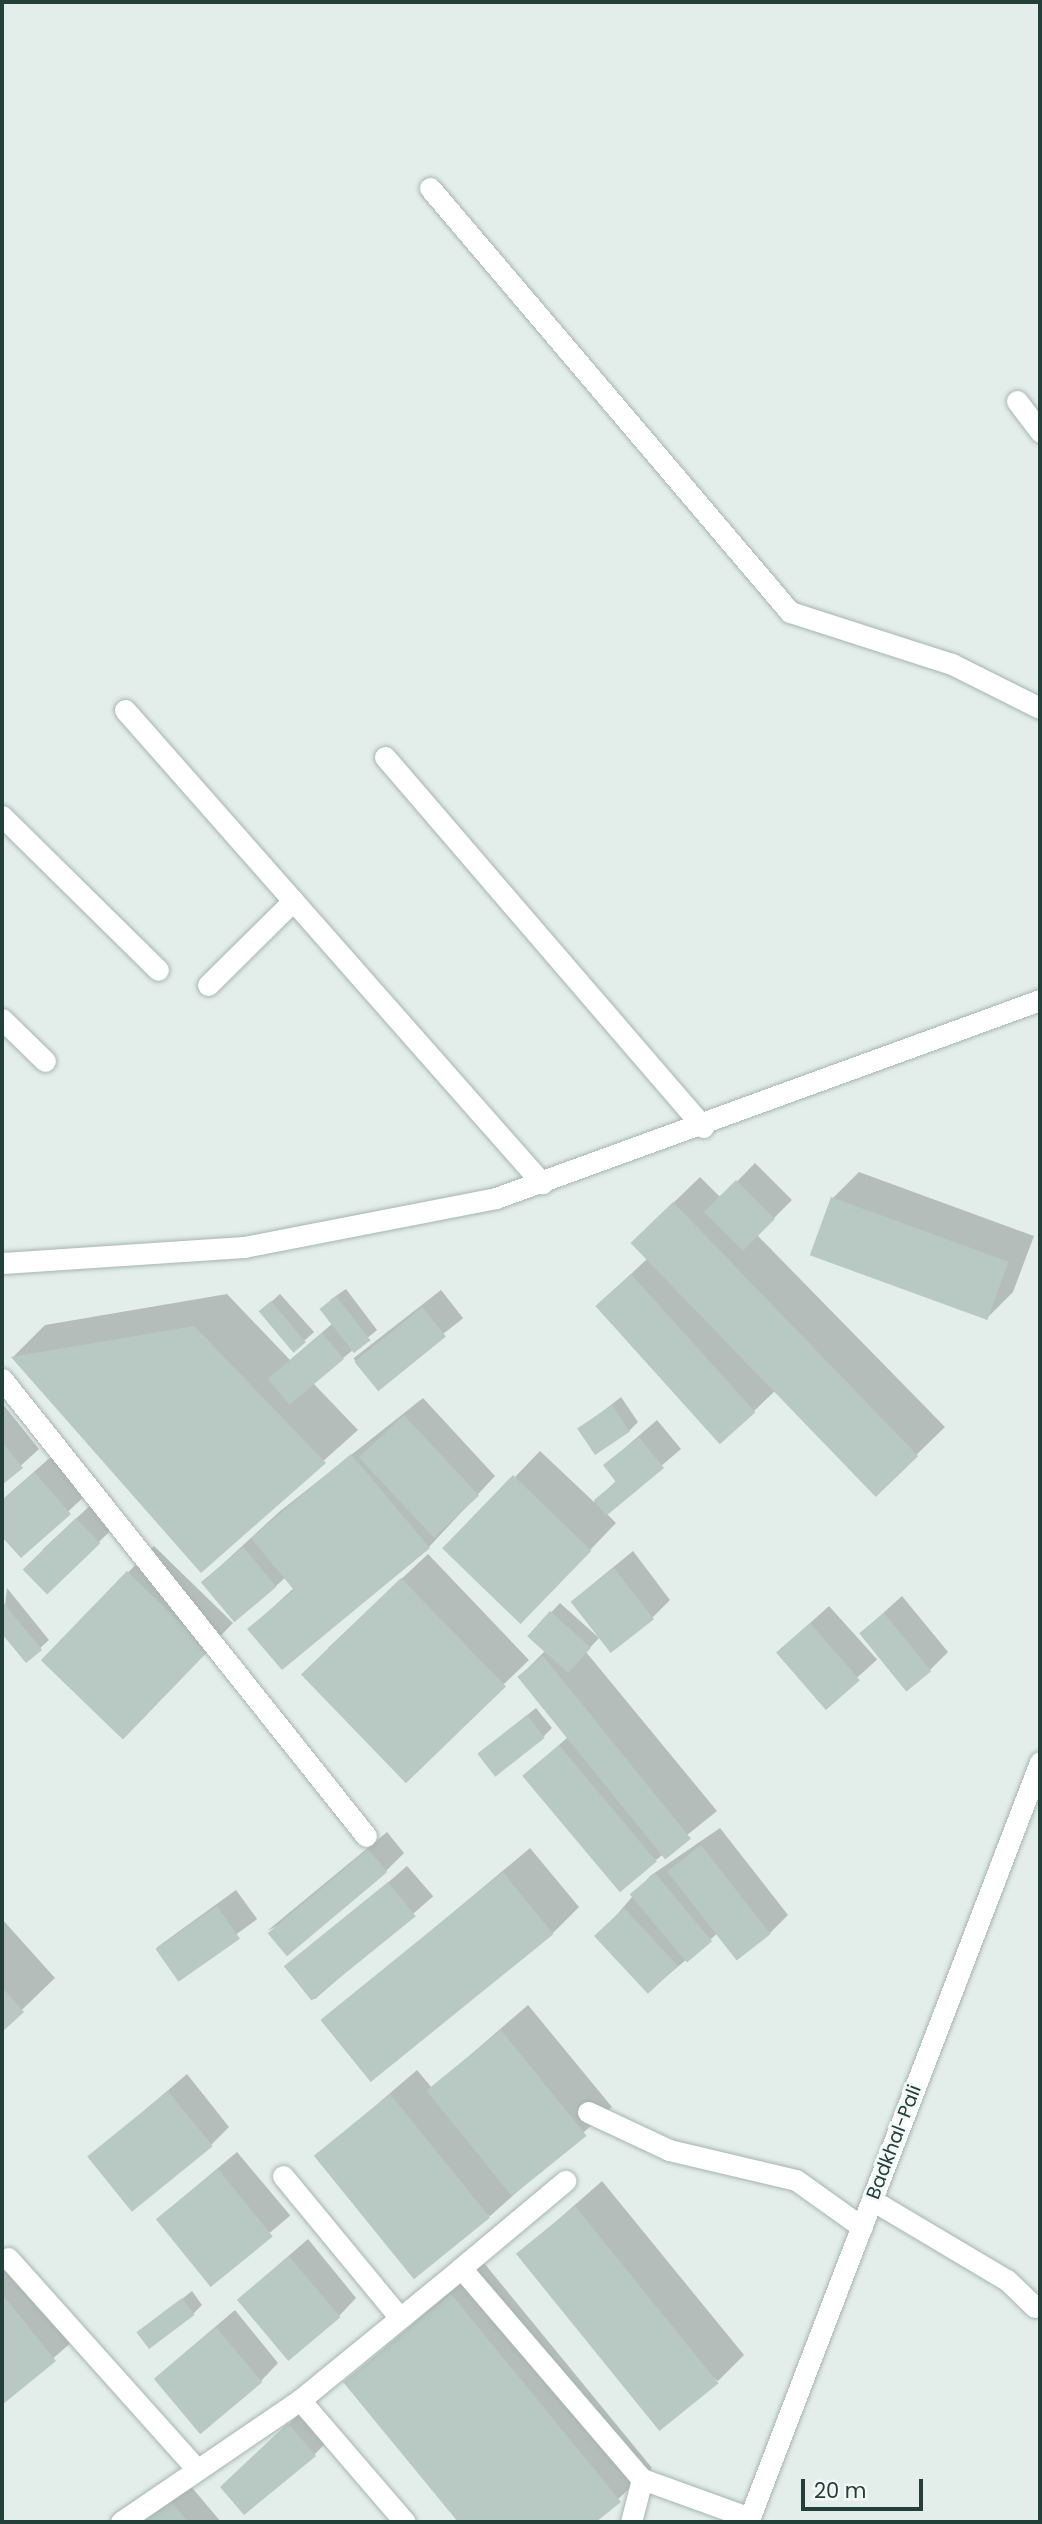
<!DOCTYPE html>
<html>
<head>
<meta charset="utf-8">
<style>
	body { margin:0 }
	#map { position:relative; width:1042px; height:2524px; overflow:hidden; background:#e3edea; font-family:Poppins,sans-serif }
	div>[style] { position:absolute }
	[style*='--x'] { left:calc(var(--x)*1px); top:calc(var(--y)*1px); width:calc(var(--w)*1px); rotate:calc(var(--a)*1deg) }
	.shadow>* { inset:0; background:#0003; transform-origin:0 0 }
	.building>* { inset:0; background:#b8c8c3; transform-origin:0 0 }
	.roads { filter:drop-shadow(0 0 2px #a5b5b1) drop-shadow(0 0 2px #a5b5b1) }
	.minor>* { height:21px; margin:-10.5px; padding:0 10.5px; transform-origin:10.5px; border-radius:10.5px; background:#fff }
	span { translate:-50% -50%; white-space:nowrap; text-align:center; line-height:1.15; -webkit-text-stroke:6px #f4faf7; paint-order:stroke }
	.street-label { font-size:19px; color:#223f39 }
	.frame { position:absolute; inset:0; border:4px solid #223f39; pointer-events:none }
	.scale { position:absolute; left:801px; top:2479px; width:122px; height:32px; box-sizing:border-box; border:4px solid #223f39; border-top:0; padding-left:9px; font-size:21px; line-height:24px; white-space:nowrap; color:#223f39; -webkit-text-stroke:5px #f4faf7; paint-order:stroke }
</style>
</head>
<body>
<div id="map">
	<div class="shadow">
		<i style="clip-path:polygon(755px 1163px,792px 1200px,757px 1235px,945px 1427px,877px 1493px,776px 1390px,754px 1411px,597px 1306px,647px 1259px,632px 1243px,700px 1177px,721px 1198px)"></i>
		<i style="clip-path:polygon(859px 1172px,1034px 1236px,1013px 1292px,987px 1318px,833px 1198px)"></i>
		<i style="clip-path:polygon(346px 1289px,377px 1330px,313px 1383px,358px 1430px,201px 1570px,13px 1357px,45px 1325px,227px 1294px,290px 1360px,333px 1323px,330px 1300px)"></i>
		<i style="left:441px;top:1290px;width:36px;height:111px;rotate:52deg"></i>
		<i style="left:280px;top:1294px;width:51px;height:14px;rotate:48deg"></i>
		<i style="clip-path:polygon(621px 1397px,638px 1422px,629px 1431px,580px 1429px)"></i>
		<i style="clip-path:polygon(423px 1398px,495px 1476px,429px 1547px,282px 1668px,249px 1629px,295px 1587px,286px 1577px,276px 1586px,203px 1582px,279px 1512px)"></i>
		<i style="clip-path:polygon(2px 1403px,39px 1449px,2px 1483px)"></i>
		<i style="clip-path:polygon(657px 1420px,681px 1449px,606px 1513px,616px 1523px,547px 1595px,515px 1477px,540px 1451px,594px 1502px,617px 1480px,605px 1465px)"></i>
		<i style="clip-path:polygon(53px 1455px,87px 1494px,21px 1555px,2px 1534px,2px 1500px)"></i>
		<i style="clip-path:polygon(95px 1501px,117px 1524px,99px 1542px,42px 1550px)"></i>
		<i style="clip-path:polygon(154px 1546px,233px 1623px,148px 1710px,43px 1659px)"></i>
		<i style="clip-path:polygon(633px 1551px,670px 1600px,652px 1618px,572px 1601px)"></i>
		<i style="clip-path:polygon(428px 1554px,529px 1660px,503px 1685px,328px 1648px)"></i>
		<i style="clip-path:polygon(7px 1588px,49px 1640px,26px 1661px,2px 1631px)"></i>
		<i style="clip-path:polygon(902px 1596px,948px 1652px,930px 1670px,861px 1633px)"></i>
		<i style="clip-path:polygon(560px 1603px,599px 1638px,586px 1652px,717px 1811px,656px 1860px,525px 1775px,568px 1737px,519px 1677px,546px 1650px,530px 1635px)"></i>
		<i style="left:829px;top:1606px;width:72px;height:69px;rotate:48deg"></i>
		<i style="clip-path:polygon(536px 1708px,552px 1728px,543px 1737px,479px 1754px)"></i>
		<i style="clip-path:polygon(720px 1828px,788px 1915px,770px 1933px,718px 1933px,649px 1991px,614px 1918px,650px 1876px)"></i>
		<i style="clip-path:polygon(387px 1832px,404px 1853px,386px 1871px,267px 1931px)"></i>
		<i style="clip-path:polygon(530px 1848px,579px 1907px,553px 1933px,323px 2021px)"></i>
		<i style="left:407px;top:1866px;width:40px;height:157px;rotate:49deg"></i>
		<i style="left:236px;top:1890px;width:36px;height:98px;rotate:54deg"></i>
		<i style="clip-path:polygon(2px 1919px,55px 1978px,2px 2029px)"></i>
		<i style="clip-path:polygon(528px 2005px,612px 2107px,490px 2216px,317px 2156px,417px 2070px,432px 2088px)"></i>
		<i style="clip-path:polygon(187px 2074px,229px 2127px,211px 2145px,90px 2157px)"></i>
		<i style="left:237px;top:2152px;width:83px;height:104px;rotate:50deg"></i>
		<i style="clip-path:polygon(602px 2181px,744px 2355px,718px 2381px,519px 2254px)"></i>
		<i style="clip-path:polygon(308px 2239px,356px 2298px,339px 2316px,239px 2299px)"></i>
		<i style="clip-path:polygon(2px 2256px,81px 2334px,2px 2403px)"></i>
		<i style="clip-path:polygon(484px 2263px,652px 2468px,593px 2522px,460px 2522px,345px 2382px)"></i>
		<i style="clip-path:polygon(192px 2291px,202px 2305px,194px 2313px,149px 2326px)"></i>
		<i style="clip-path:polygon(235px 2310px,278px 2363px,261px 2381px,155px 2378px)"></i>
		<i style="clip-path:polygon(307px 2407px,332px 2437px,314px 2455px,240px 2470px)"></i>
		<i style="clip-path:polygon(189px 2484px,221px 2522px,141px 2522px)"></i>
	</div>
	<div class="building">
		<i style="left:736px;top:1180px;width:55px;height:45px;rotate:45deg"></i>
		<i style="left:831px;top:1197px;width:189px;height:62px;rotate:20deg"></i>
		<i style="left:673px;top:1202px;width:353px;height:59px;rotate:46deg"></i>
		<i style="left:631px;top:1274px;width:186px;height:48px;rotate:48deg"></i>
		<i style="left:336px;top:1296px;width:56px;height:21px;rotate:52deg"></i>
		<i style="left:271px;top:1301px;width:54px;height:16px;rotate:50deg"></i>
		<i style="left:422px;top:1307px;width:38px;height:87px;rotate:51deg"></i>
		<i style="clip-path:polygon(194px 1326px,326px 1463px,201px 1573px,11px 1357px)"></i>
		<i style="left:322px;top:1333px;width:34px;height:71px;rotate:50deg"></i>
		<i style="left:612px;top:1405px;width:32px;height:42px;rotate:56deg"></i>
		<i style="left:404px;top:1415px;width:110px;height:62px;rotate:47deg"></i>
		<i style="clip-path:polygon(639px 1437px,664px 1468px,606px 1516px,594px 1500px,616px 1482px,603px 1465px)"></i>
		<i style="clip-path:polygon(2px 1442px,23px 1468px,2px 1485px)"></i>
		<i style="clip-path:polygon(351px 1454px,430px 1548px,282px 1670px,247px 1629px,294px 1590px,251px 1538px)"></i>
		<i style="clip-path:polygon(34px 1472px,71px 1514px,21px 1558px,2px 1537px,2px 1500px)"></i>
		<i style="left:513px;top:1475px;width:109px;height:102px;rotate:44deg"></i>
		<i style="left:76px;top:1518px;width:35px;height:74px;rotate:46deg"></i>
		<i style="left:243px;top:1547px;width:52px;height:55px;rotate:50deg"></i>
		<i style="left:614px;top:1568px;width:65px;height:55px;rotate:52deg"></i>
		<i style="left:127px;top:1571px;width:114px;height:124px;rotate:44deg"></i>
		<i style="left:401px;top:1578px;width:151px;height:139px;rotate:46deg"></i>
		<i style="clip-path:polygon(2px 1601px,42px 1650px,26px 1663px,2px 1634px)"></i>
		<i style="left:550px;top:1611px;width:55px;height:34px;rotate:42deg"></i>
		<i style="left:884px;top:1613px;width:75px;height:32px;rotate:51deg"></i>
		<i style="left:810px;top:1623px;width:76px;height:45px;rotate:49deg"></i>
		<i style="left:543px;top:1656px;width:235px;height:33px;rotate:51deg"></i>
		<i style="left:527px;top:1715px;width:29px;height:63px;rotate:52deg"></i>
		<i style="left:559px;top:1745px;width:152px;height:48px;rotate:50deg"></i>
		<i style="left:701px;top:1845px;width:113px;height:43px;rotate:52deg"></i>
		<i style="left:368px;top:1849px;width:30px;height:131px;rotate:50deg"></i>
		<i style="left:503px;top:1872px;width:80px;height:235px;rotate:51deg"></i>
		<i style="left:655px;top:1873px;width:89px;height:33px;rotate:50deg"></i>
		<i style="left:388px;top:1882px;width:44px;height:134px;rotate:51deg"></i>
		<i style="left:217px;top:1906px;width:40px;height:75px;rotate:55deg"></i>
		<i style="left:624px;top:1908px;width:79px;height:41px;rotate:47deg"></i>
		<i style="clip-path:polygon(2px 1987px,24px 2012px,2px 2032px)"></i>
		<i style="left:501px;top:2030px;width:136px;height:96px;rotate:51deg"></i>
		<i style="left:168px;top:2091px;width:71px;height:104px;rotate:51deg"></i>
		<i style="left:390px;top:2094px;width:159px;height:98px;rotate:51deg"></i>
		<i style="left:218px;top:2169px;width:87px;height:80px;rotate:51deg"></i>
		<i style="left:575px;top:2206px;width:228px;height:76px;rotate:51deg"></i>
		<i style="left:289px;top:2256px;width:80px;height:68px;rotate:50deg"></i>
		<i style="clip-path:polygon(2px 2294px,56px 2361px,2px 2405px)"></i>
		<i style="clip-path:polygon(451px 2294px,621px 2502px,596px 2522px,458px 2522px,343px 2382px)"></i>
		<i style="left:182px;top:2298px;width:21px;height:57px;rotate:53deg"></i>
		<i style="left:216px;top:2327px;width:72px;height:81px;rotate:50deg"></i>
		<i style="clip-path:polygon(288px 2423px,316px 2456px,244px 2515px,220px 2487px)"></i>
		<i style="clip-path:polygon(170px 2500px,188px 2522px,143px 2522px)"></i>
	</div>
	<div class="roads">
		<div class="minor">
			<i style="--x:430;--y:188;--w:556;--a:49.67"></i>
			<i style="--x:790;--y:612;--w:170;--a:17.8"></i>
			<i style="--x:952;--y:664;--w:98;--a:26.6"></i>
			<i style="--x:1017;--y:401;--w:39;--a:53"></i>
			<i style="--x:125;--y:710;--w:631;--a:48.6"></i>
			<i style="--x:385;--y:757;--w:488;--a:49.3"></i>
			<i style="--x:2;--y:816;--w:219;--a:44.6"></i>
			<i style="--x:208;--y:985;--w:120;--a:-44.7"></i>
			<i style="--x:2;--y:1019;--w:60;--a:44.3"></i>
			<i style="--x:2;--y:1263;--w:243;--a:-3.8"></i>
			<i style="--x:244;--y:1247;--w:257;--a:-11"></i>
			<i style="--x:496;--y:1198;--w:579;--a:-20"></i>
			<i style="--x:2;--y:1379;--w:584;--a:51.46"></i>
			<i style="--x:588;--y:2112;--w:89;--a:25.1"></i>
			<i style="--x:669;--y:2150;--w:130;--a:13.3"></i>
			<i style="--x:796;--y:2180;--w:81;--a:35.5"></i>
			<i style="--x:283;--y:2176;--w:184;--a:50.5"></i>
			<i style="--x:872;--y:2200;--w:157;--a:30.7"></i>
			<i style="--x:1007;--y:2280;--w:39;--a:44"></i>
			<i style="--x:8;--y:2258;--w:280;--a:48.2"></i>
			<i style="--x:461;--y:2268;--w:136;--a:-39.9"></i>
			<i style="--x:300;--y:2400;--w:161;--a:49.3"></i>
			<i style="--x:642;--y:2479;--w:115;--a:19.9"></i>
			<i style="--x:121;--y:2522;--w:217;--a:-34.3"></i>
			<i style="--x:300;--y:2400;--w:208;--a:-39.3"></i>
			<i style="--x:461;--y:2268;--w:278;--a:49.4"></i>
			<i style="--x:642;--y:2479;--w:44;--a:104.3"></i>
			<i style="--x:748;--y:2522;--w:814;--a:-68.98"></i>
		</div>
	</div>
	<div class="street-label">
		<span style="left:894px;top:2142px;rotate:-69deg">Badkhal-Pali</span>
	</div>
	<div class="frame"></div>
	<div class="scale">20 m</div>
</div>
</body>
</html>
